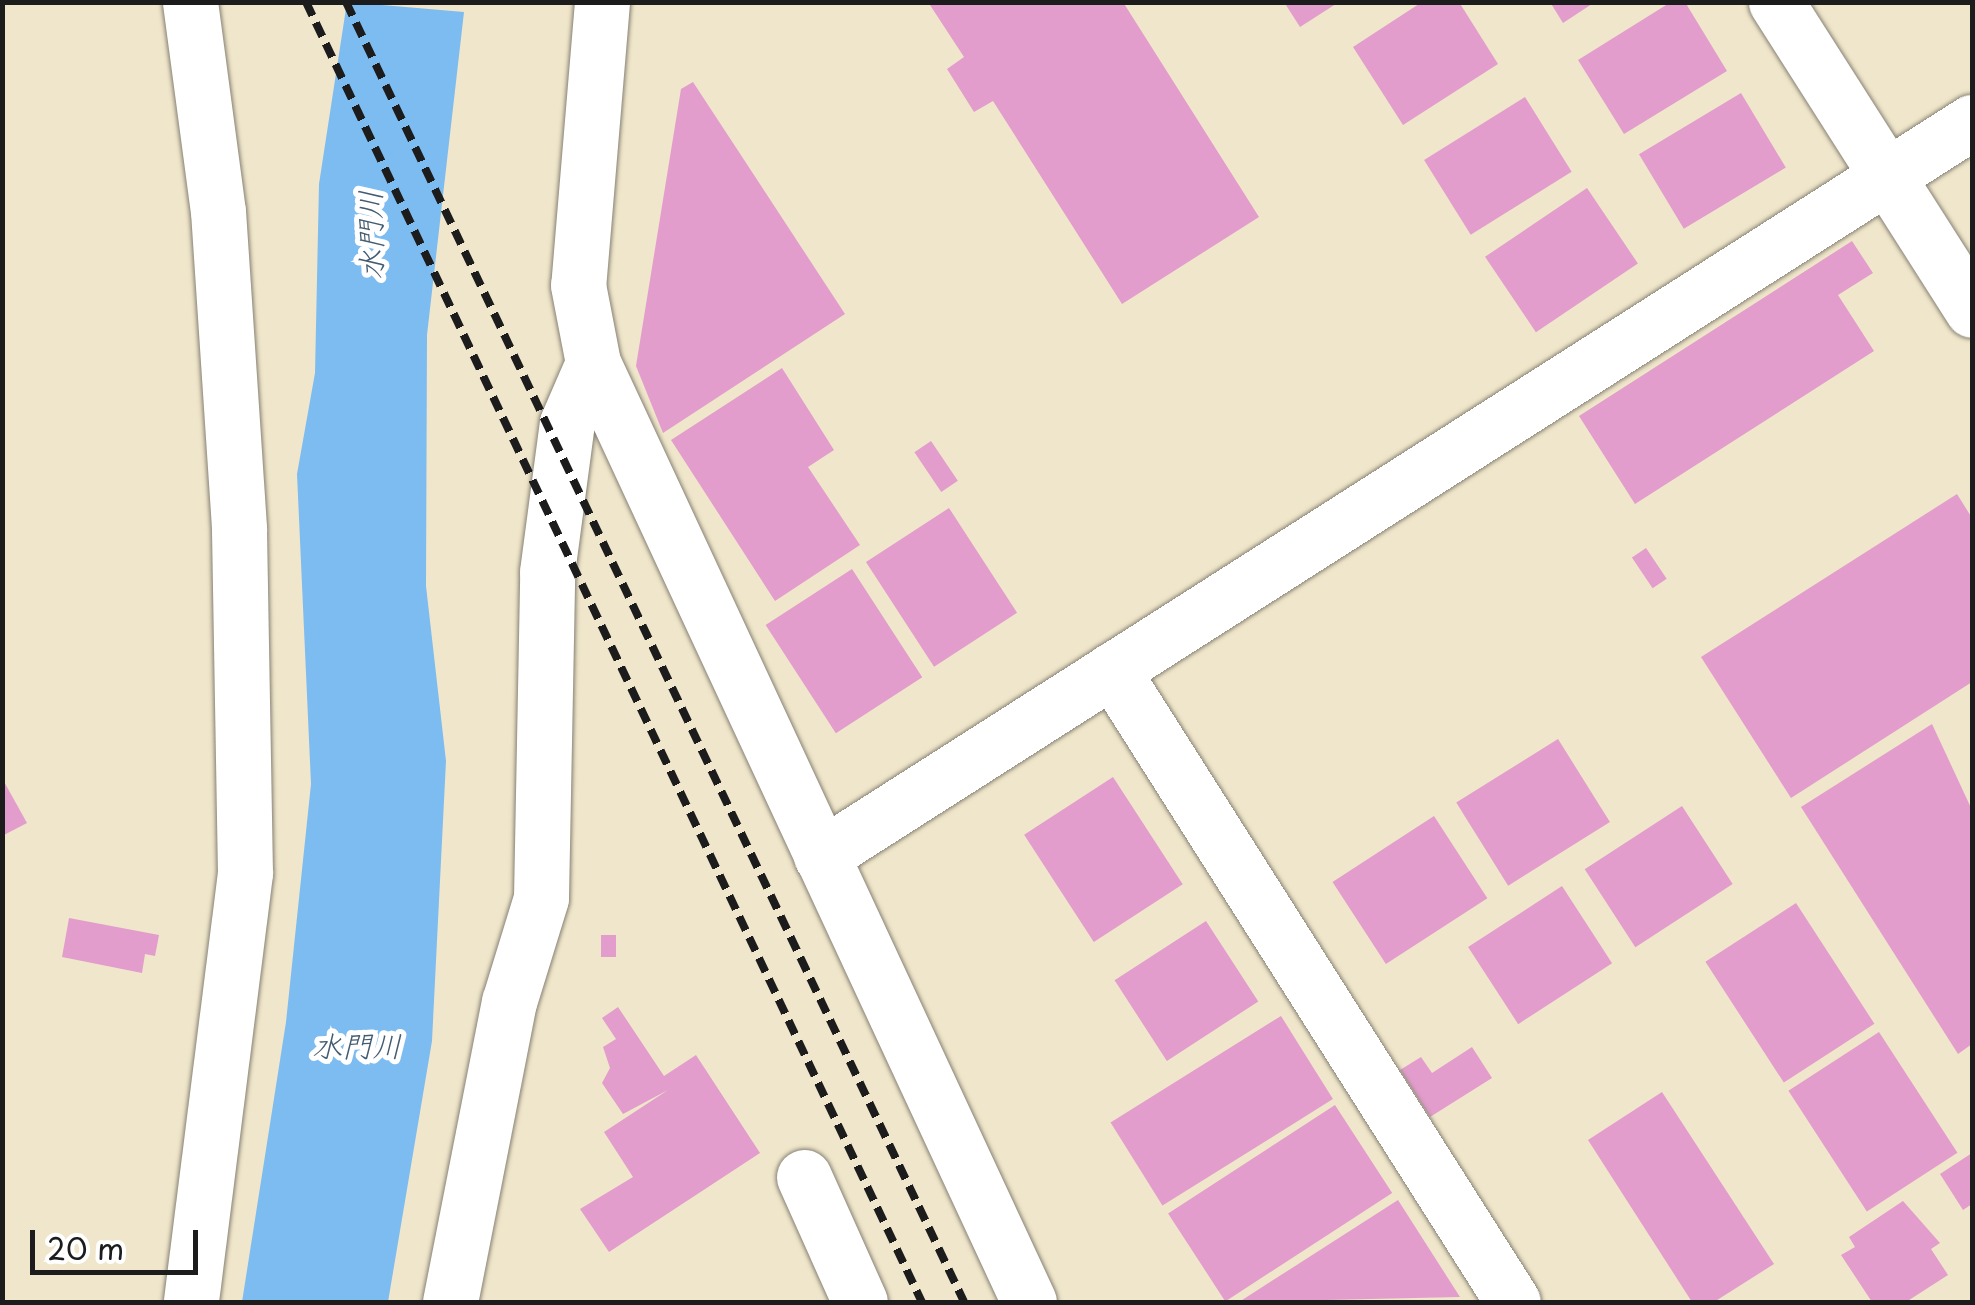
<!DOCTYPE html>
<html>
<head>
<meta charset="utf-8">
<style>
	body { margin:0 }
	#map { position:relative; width:1975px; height:1305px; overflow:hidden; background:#f0e6cb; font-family:"Playpen Sans","Klee One",sans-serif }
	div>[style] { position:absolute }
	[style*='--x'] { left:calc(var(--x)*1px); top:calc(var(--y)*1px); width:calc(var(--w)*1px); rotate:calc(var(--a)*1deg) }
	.water>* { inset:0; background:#7dbcf1 }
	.building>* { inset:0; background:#e29dcc; transform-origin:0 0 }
	.roads { filter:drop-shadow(0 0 2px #868174) drop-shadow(0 0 2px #868174) }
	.street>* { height:55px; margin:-27.5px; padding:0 27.5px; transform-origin:27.5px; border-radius:27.5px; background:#fff }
	.secondary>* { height:55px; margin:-27.5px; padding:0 27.5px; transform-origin:27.5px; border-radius:27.5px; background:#fff }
	.rail>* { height:8px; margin-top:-4px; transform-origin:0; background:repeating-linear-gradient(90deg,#1c1c1c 0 15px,transparent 0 23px) }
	span { translate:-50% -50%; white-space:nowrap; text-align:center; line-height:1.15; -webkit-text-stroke:10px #fff; paint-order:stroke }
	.water-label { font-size:30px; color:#435c71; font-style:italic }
	.frame { position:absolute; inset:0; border:5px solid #1c1c1c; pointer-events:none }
	.scale { position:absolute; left:30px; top:1230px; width:168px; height:45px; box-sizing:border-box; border:5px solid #1c1c1c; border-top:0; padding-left:12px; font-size:30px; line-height:35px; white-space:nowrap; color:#1c1c1c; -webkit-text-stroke:8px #fff; paint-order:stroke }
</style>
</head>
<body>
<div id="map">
	<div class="water">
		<i style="clip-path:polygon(347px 2px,464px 12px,427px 335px,426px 586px,446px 761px,432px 1041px,388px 1302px,242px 1302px,286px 1022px,311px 784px,297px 474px,315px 373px,319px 184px)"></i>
	</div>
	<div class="building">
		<i style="clip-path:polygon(928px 2px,1123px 2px,1259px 217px,1122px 304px,993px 101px,974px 112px,947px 69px,964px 57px)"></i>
		<i style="clip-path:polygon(1284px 2px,1339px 2px,1300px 27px)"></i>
		<i style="clip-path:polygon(1422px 2px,1459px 2px,1498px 64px,1403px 125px,1353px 47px)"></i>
		<i style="clip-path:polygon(1550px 2px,1595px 2px,1563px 23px)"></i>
		<i style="clip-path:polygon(1671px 2px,1685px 2px,1727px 71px,1624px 134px,1578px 60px)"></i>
		<i style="clip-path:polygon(693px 82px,845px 314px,663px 433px,636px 366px,681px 89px)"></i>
		<i style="left:1741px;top:93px;width:87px;height:119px;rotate:59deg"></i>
		<i style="left:1525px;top:97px;width:88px;height:119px;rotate:58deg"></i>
		<i style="left:1587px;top:188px;width:91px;height:123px;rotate:56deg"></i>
		<i style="clip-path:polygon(1852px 241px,1873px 273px,1838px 295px,1874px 351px,1635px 504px,1579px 416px)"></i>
		<i style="clip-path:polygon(782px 368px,834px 450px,808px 467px,860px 545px,775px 601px,671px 440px)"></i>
		<i style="left:931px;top:441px;width:48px;height:20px;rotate:56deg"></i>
		<i style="clip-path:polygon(1957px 494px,1972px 518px,1972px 682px,1791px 798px,1701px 657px)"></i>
		<i style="left:949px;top:508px;width:125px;height:99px;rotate:57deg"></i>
		<i style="left:1646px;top:548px;width:37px;height:17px;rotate:56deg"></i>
		<i style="left:852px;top:569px;width:129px;height:103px;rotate:57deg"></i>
		<i style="clip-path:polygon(1932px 724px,1972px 810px,1972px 1044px,1958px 1054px,1801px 807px)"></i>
		<i style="left:1558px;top:739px;width:98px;height:120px;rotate:58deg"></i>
		<i style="left:1113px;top:777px;width:128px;height:106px;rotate:57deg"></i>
		<i style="clip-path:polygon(2px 778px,27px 823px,2px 836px)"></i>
		<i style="left:1682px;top:806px;width:93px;height:116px;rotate:57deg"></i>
		<i style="left:1434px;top:816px;width:98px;height:121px;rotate:57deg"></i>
		<i style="left:1562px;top:886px;width:92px;height:112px;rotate:57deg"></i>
		<i style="left:1796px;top:903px;width:144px;height:108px;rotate:57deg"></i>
		<i style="clip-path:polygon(69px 918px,159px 935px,155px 956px,145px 954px,142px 973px,62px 957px)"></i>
		<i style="left:1206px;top:921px;width:96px;height:109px;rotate:57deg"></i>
		<i style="left:601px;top:935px;width:15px;height:22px"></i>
		<i style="clip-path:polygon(618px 1007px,664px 1076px,696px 1055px,760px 1153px,609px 1252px,580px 1209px,633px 1177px,604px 1132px,668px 1090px,623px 1114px,602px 1083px,610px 1068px,603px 1047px,616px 1039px,602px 1018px)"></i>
		<i style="left:1281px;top:1016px;width:98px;height:201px;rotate:58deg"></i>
		<i style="left:1879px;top:1032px;width:144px;height:108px;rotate:57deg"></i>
		<i style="clip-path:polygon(1472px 1047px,1492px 1078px,1430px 1117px,1400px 1070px,1421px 1057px,1432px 1073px)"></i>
		<i style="clip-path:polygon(1662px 1092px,1774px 1264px,1714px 1302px,1692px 1302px,1588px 1140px)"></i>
		<i style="left:1335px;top:1105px;width:105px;height:199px;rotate:57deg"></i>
		<i style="clip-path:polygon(1972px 1153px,1972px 1204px,1963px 1210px,1940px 1174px)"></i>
		<i style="clip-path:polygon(1398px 1200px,1460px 1297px,1239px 1302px)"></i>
		<i style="clip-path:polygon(1903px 1201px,1940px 1243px,1931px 1249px,1948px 1275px,1906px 1302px,1872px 1302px,1841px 1255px,1855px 1247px,1849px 1237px)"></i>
	</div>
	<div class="roads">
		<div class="street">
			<i style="--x:190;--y:2;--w:211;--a:82.4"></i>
			<i style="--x:218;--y:211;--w:320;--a:86.2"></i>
			<i style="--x:239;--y:530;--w:343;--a:89"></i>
			<i style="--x:245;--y:873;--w:432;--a:97.2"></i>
			<i style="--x:602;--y:2;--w:284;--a:94.8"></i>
			<i style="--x:578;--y:285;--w:79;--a:79.1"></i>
			<i style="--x:593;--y:363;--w:1035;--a:65.09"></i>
			<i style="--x:1112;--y:670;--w:748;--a:57.61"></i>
			<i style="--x:821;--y:856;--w:1365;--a:-32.53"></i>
			<i style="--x:804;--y:1177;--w:137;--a:65.9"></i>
			<i style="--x:450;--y:1302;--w:306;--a:-78.9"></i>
			<i style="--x:509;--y:1002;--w:109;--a:-72.9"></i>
			<i style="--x:541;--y:898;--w:326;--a:-88.9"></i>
			<i style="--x:547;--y:572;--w:150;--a:-82.4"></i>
			<i style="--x:567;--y:423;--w:65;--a:-66.6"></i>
		</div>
		<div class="secondary">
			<i style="--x:1776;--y:2;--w:365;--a:57.5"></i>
		</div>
	</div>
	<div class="rail">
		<i style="--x:306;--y:2;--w:1439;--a:64.65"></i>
		<i style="--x:346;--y:2;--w:1439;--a:64.57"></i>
	</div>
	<div class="water-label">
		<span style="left:370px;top:235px;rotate:-91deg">水門川</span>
		<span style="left:357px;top:1045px">水門川</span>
	</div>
	<div class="frame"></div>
	<div class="scale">20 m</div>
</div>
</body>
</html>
